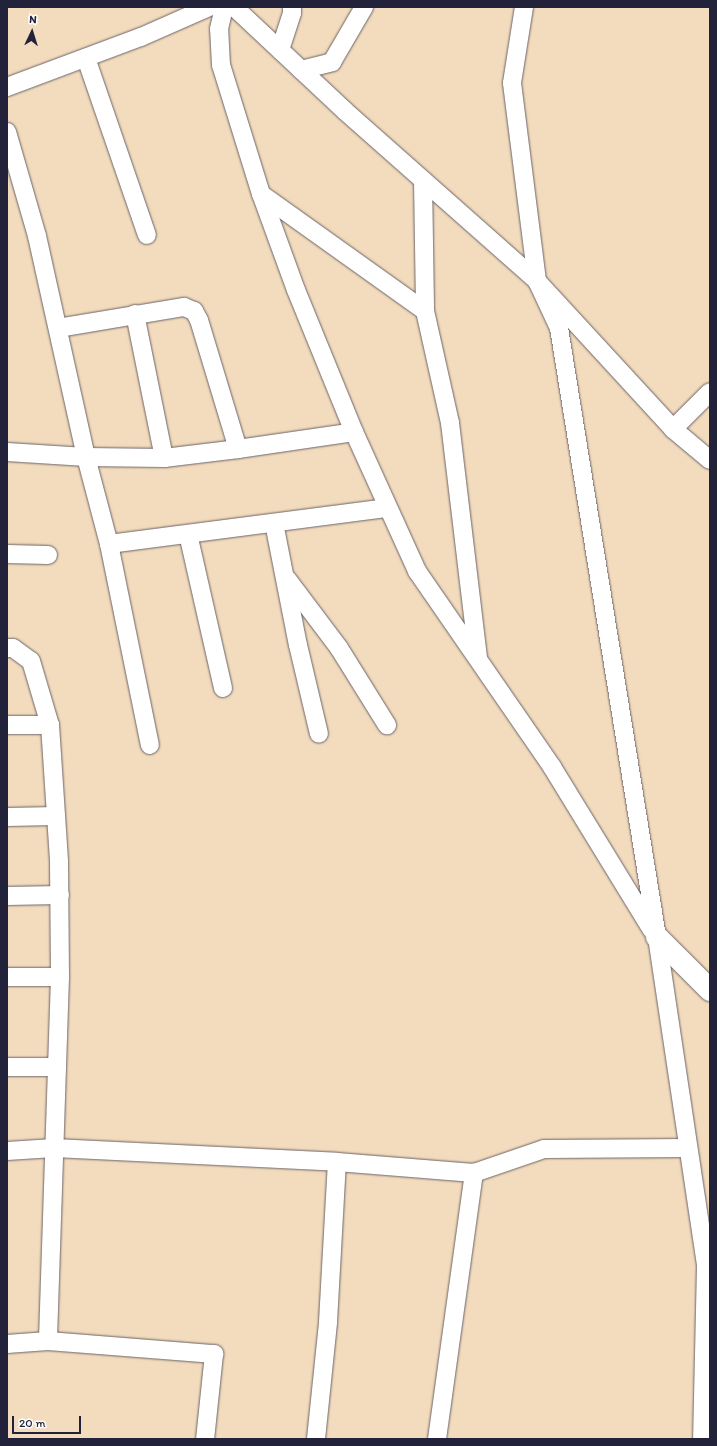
<!DOCTYPE html>
<html>
<head>
<meta charset="utf-8">
<style>
	body { margin:0 }
	#map { position:relative; width:717px; height:1446px; overflow:hidden; background:#f3dcbd; font-family:Itim,sans-serif }
	div>[style] { position:absolute }
	[style*='--x'] { left:calc(var(--x)*1px); top:calc(var(--y)*1px); width:calc(var(--w)*1px); rotate:calc(var(--a)*1deg) }
	.roads { filter:drop-shadow(0 0 1px #6b6368) drop-shadow(0 0 1px #6b6368) }
	.minor>* { height:18px; margin:-9px; padding:0 9px; transform-origin:9px; border-radius:9px; background:#fff }
	.tertiary>* { height:22px; margin:-11px; padding:0 11px; transform-origin:11px; border-radius:11px; background:#fff }
	span { translate:-50% -50%; white-space:nowrap; text-align:center; line-height:1.15; -webkit-text-stroke:3.5px #fff; paint-order:stroke }
	.frame { position:absolute; inset:0; border:8px solid #22223b; pointer-events:none }
	.north { position:absolute; left:12px; top:12px; width:40px; height:40px; -webkit-text-stroke:3px #fff; paint-order:stroke; rotate:4deg; font-size:11px; font-weight:700; line-height:16px; text-align:center; color:#22223b }
	.north::after { content:''; display:block; margin:auto; width:14px; height:18px; background:#22223b; clip-path:polygon(50% 0,100% 100%,50% 72%,0 100%) }
	.scale { position:absolute; left:12px; top:1416px; width:69px; height:18px; box-sizing:border-box; border:2px solid #22223b; border-top:0; padding-left:5px; font-size:12px; line-height:14px; white-space:nowrap; color:#22223b; -webkit-text-stroke:3px #fff; paint-order:stroke }
</style>
</head>
<body>
<div id="map">
	<div class="roads">
		<div class="minor">
			<i style="--x:234;--y:7;--w:152;--a:43.1"></i>
			<i style="--x:345;--y:111;--w:256;--a:41.5"></i>
			<i style="--x:537;--y:281;--w:201;--a:47.4"></i>
			<i style="--x:673;--y:429;--w:48;--a:40"></i>
			<i style="--x:524;--y:7;--w:77;--a:99"></i>
			<i style="--x:512;--y:83;--w:200;--a:82.8"></i>
			<i style="--x:537;--y:281;--w:52;--a:64.9"></i>
			<i style="--x:559;--y:328;--w:617;--a:80.86"></i>
			<i style="--x:657;--y:937;--w:333;--a:81.5"></i>
			<i style="--x:706;--y:1266;--w:173;--a:91.3"></i>
			<i style="--x:280;--y:50;--w:39;--a:-72"></i>
			<i style="--x:292;--y:13;--w:6;--a:-90"></i>
			<i style="--x:86;--y:58;--w:187;--a:71"></i>
			<i style="--x:301;--y:70;--w:32;--a:-14"></i>
			<i style="--x:332;--y:62;--w:64;--a:-59.8"></i>
			<i style="--x:7;--y:87;--w:143;--a:-20.5"></i>
			<i style="--x:141;--y:37;--w:74;--a:-23.8"></i>
			<i style="--x:7;--y:132;--w:108;--a:73.9"></i>
			<i style="--x:37;--y:236;--w:226;--a:77.5"></i>
			<i style="--x:86;--y:457;--w:90;--a:75.2"></i>
			<i style="--x:109;--y:544;--w:205;--a:78.5"></i>
			<i style="--x:423;--y:180;--w:131;--a:89.1"></i>
			<i style="--x:425;--y:311;--w:115;--a:77.4"></i>
			<i style="--x:450;--y:423;--w:236;--a:83.2"></i>
			<i style="--x:261;--y:194;--w:201;--a:35.5"></i>
			<i style="--x:135;--y:314;--w:147;--a:78.6"></i>
			<i style="--x:58;--y:328;--w:128;--a:-9.5"></i>
			<i style="--x:184;--y:307;--w:11;--a:22"></i>
			<i style="--x:194;--y:311;--w:10;--a:61"></i>
			<i style="--x:199;--y:320;--w:135;--a:73.2"></i>
			<i style="--x:673;--y:429;--w:52;--a:-45"></i>
			<i style="--x:354;--y:432;--w:153;--a:65.6"></i>
			<i style="--x:417;--y:571;--w:238;--a:55.4"></i>
			<i style="--x:552;--y:767;--w:191;--a:58.5"></i>
			<i style="--x:7;--y:452;--w:79;--a:3.6"></i>
			<i style="--x:86;--y:457;--w:78;--a:0.7"></i>
			<i style="--x:164;--y:458;--w:75;--a:-6.9"></i>
			<i style="--x:238;--y:449;--w:117;--a:-8.3"></i>
			<i style="--x:354;--y:432;--w:153;--a:-112.2"></i>
			<i style="--x:296;--y:290;--w:102;--a:-110"></i>
			<i style="--x:261;--y:194;--w:135;--a:-107.2"></i>
			<i style="--x:221;--y:65;--w:36;--a:-93"></i>
			<i style="--x:219;--y:29;--w:23;--a:-77"></i>
			<i style="--x:274;--y:523;--w:124;--a:78.9"></i>
			<i style="--x:298;--y:645;--w:91;--a:76.7"></i>
			<i style="--x:188;--y:534;--w:158;--a:77.2"></i>
			<i style="--x:109;--y:544;--w:281;--a:-7.4"></i>
			<i style="--x:7;--y:554;--w:41;--a:1.4"></i>
			<i style="--x:287;--y:579;--w:86;--a:53"></i>
			<i style="--x:339;--y:648;--w:91;--a:58.1"></i>
			<i style="--x:7;--y:648;--w:6;--a:0"></i>
			<i style="--x:13;--y:648;--w:22;--a:36"></i>
			<i style="--x:31;--y:661;--w:67;--a:73.5"></i>
			<i style="--x:50;--y:725;--w:137;--a:86.2"></i>
			<i style="--x:59;--y:862;--w:115;--a:89.5"></i>
			<i style="--x:60;--y:977;--w:364;--a:91.9"></i>
			<i style="--x:48;--y:1341;--w:167;--a:4.5"></i>
			<i style="--x:214;--y:1354;--w:85;--a:96"></i>
			<i style="--x:7;--y:725;--w:43;--a:0"></i>
			<i style="--x:7;--y:817;--w:49;--a:-1.2"></i>
			<i style="--x:7;--y:896;--w:53;--a:-1.1"></i>
			<i style="--x:7;--y:977;--w:53;--a:0"></i>
			<i style="--x:7;--y:1067;--w:50;--a:0"></i>
			<i style="--x:7;--y:1151;--w:47;--a:-3.7"></i>
			<i style="--x:54;--y:1148;--w:283;--a:2.8"></i>
			<i style="--x:337;--y:1162;--w:137;--a:4.6"></i>
			<i style="--x:7;--y:1344;--w:41;--a:-4.2"></i>
			<i style="--x:316;--y:1439;--w:118;--a:-84.1"></i>
			<i style="--x:328;--y:1322;--w:160;--a:-86.8"></i>
			<i style="--x:437;--y:1439;--w:269;--a:-82.1"></i>
			<i style="--x:474;--y:1173;--w:74;--a:-18.9"></i>
			<i style="--x:544;--y:1149;--w:144;--a:-0.4"></i>
		</div>
		<div class="tertiary">
			<i style="--x:657;--y:937;--w:75;--a:45"></i>
		</div>
	</div>
	<div class="frame"></div>
	<div class="north">N</div>
	<div class="scale">20 m</div>
</div>
</body>
</html>
